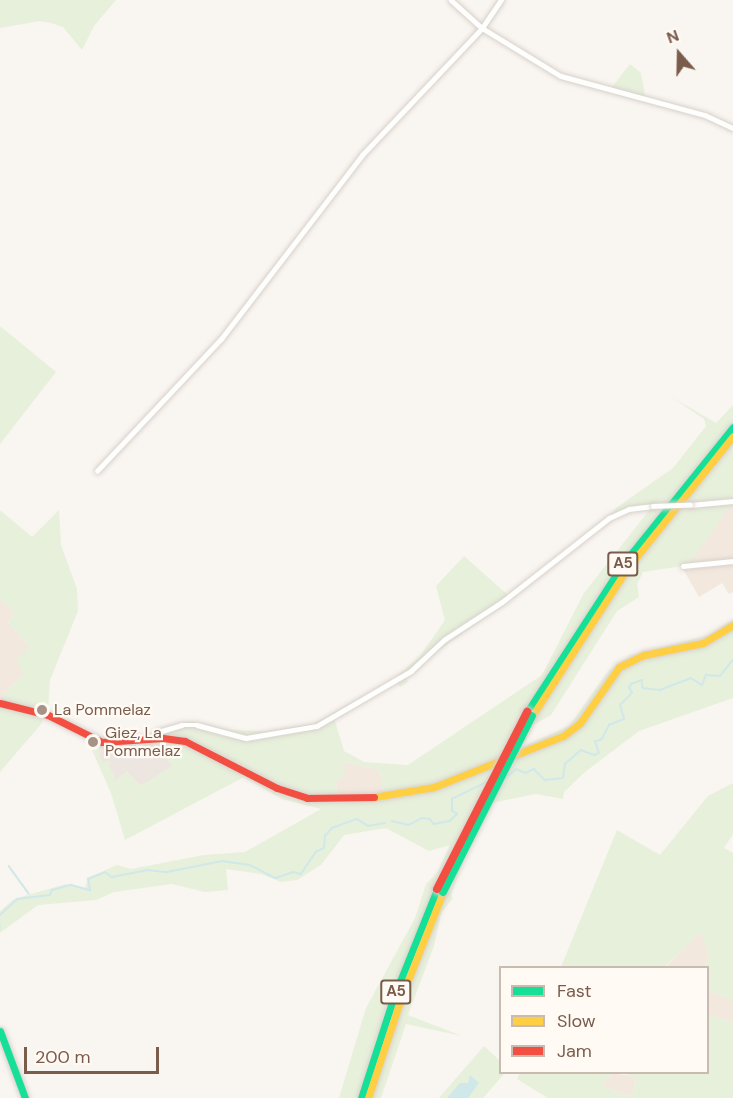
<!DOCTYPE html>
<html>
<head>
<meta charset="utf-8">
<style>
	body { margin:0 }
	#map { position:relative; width:733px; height:1098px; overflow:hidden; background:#f9f5f0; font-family:"DM Sans",sans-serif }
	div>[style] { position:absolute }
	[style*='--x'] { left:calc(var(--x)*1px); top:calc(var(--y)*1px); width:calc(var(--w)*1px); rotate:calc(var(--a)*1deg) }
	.residential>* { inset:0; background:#f2e8de }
	.industrial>* { inset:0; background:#ede5e0 }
	.green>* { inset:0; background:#e7f0db }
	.water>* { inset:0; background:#d0e8ea }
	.stream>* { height:1.5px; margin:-0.75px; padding:0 0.75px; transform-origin:0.75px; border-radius:0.75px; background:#d0e8ea }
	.roads { filter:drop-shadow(0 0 2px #d7d1cb) drop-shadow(0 0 2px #d7d1cb) }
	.street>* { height:4.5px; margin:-2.25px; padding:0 2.25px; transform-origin:2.25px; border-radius:2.25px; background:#fefefd }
	.fast>* { height:7px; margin:-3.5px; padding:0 3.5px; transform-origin:3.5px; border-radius:3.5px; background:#16e098 }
	.slow>* { height:7px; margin:-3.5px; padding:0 3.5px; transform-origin:3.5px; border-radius:3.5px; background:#ffcf43 }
	.jam>* { height:7px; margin:-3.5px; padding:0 3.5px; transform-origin:3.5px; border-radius:3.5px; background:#f24e42 }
	.bridges { filter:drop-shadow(0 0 2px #d7d1cb) drop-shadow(0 0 2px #d7d1cb) }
	.street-bridge>* { height:4.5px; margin:-2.25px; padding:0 2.25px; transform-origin:2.25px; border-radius:2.25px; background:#fefefd }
	.fast-bridge>* { height:8px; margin:-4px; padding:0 4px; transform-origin:4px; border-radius:4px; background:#16e098 }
	.jam-bridge>* { height:8px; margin:-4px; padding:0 4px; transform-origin:4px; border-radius:4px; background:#f24e42 }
	.dots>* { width:16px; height:16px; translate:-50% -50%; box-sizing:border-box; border:3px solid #fffaf3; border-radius:50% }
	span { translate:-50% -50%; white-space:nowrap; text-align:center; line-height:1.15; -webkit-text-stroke:4.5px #fffaf3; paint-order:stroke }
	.shield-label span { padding:2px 4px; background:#fffaf3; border:2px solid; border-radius:4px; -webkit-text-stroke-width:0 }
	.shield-label { font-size:15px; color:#7a5c4d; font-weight:700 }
	.poi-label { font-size:16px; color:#7a5c4d }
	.left { translate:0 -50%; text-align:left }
	.legend { position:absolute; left:499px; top:966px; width:210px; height:108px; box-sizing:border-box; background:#fffaf3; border:2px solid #cabbb1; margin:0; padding:8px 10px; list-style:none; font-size:18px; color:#7a5c4d }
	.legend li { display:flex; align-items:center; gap:12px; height:30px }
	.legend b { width:30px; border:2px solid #cabbb1 }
	.north { position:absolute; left:649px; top:24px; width:60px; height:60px; -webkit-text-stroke:4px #fffaf3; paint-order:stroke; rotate:340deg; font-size:16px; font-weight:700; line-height:24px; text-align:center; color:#7a5c4d }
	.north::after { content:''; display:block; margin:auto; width:21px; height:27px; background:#7a5c4d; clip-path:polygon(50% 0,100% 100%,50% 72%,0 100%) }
	.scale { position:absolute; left:24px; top:1047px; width:135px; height:27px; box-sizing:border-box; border:3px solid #7a5c4d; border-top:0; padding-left:8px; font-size:18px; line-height:21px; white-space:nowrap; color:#7a5c4d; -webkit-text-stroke:4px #fffaf3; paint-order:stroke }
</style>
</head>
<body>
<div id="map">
	<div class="residential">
		<i style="clip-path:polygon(733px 501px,733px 592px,729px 594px,722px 583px,699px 597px,683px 569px)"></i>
		<i style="clip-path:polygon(0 599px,15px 613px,8px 622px,30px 647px,24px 674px,7px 690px,0 705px)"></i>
		<i style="clip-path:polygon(343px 762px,380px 770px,384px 798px,337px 801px,336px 782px,344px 776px)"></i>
		<i style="clip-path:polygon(701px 931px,709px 954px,705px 967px,665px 968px)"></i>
		<i style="clip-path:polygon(708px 990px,733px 1001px,733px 1023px,708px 1014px)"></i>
		<i style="clip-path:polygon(612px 1073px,637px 1077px,631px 1097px,602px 1086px)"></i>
	</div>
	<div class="industrial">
		<i style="clip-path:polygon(87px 737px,137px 745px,152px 743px,173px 766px,141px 786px,127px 772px,113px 782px,111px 779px,115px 776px,108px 766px,110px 763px,103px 764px,98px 754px,102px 751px)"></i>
	</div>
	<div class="green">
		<i style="clip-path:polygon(0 0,116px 0,94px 26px,82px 50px,63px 27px,51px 23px,40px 21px,0 28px)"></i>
		<i style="clip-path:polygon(630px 64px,641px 73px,646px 101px,609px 91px)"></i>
		<i style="clip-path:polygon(0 326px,56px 372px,0 444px)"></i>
		<i style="clip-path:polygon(evenodd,670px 396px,716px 423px,733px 405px,733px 501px,689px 565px,643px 572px,637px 584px,639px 597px,617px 611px,551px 715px,535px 724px,522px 747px,569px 726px,609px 670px,631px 655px,709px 635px,733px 619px,733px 698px,639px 731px,585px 772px,564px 792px,563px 799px,536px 794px,491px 803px,467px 851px,451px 896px,453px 898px,441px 913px,434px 946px,408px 1015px,462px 1036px,406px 1024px,381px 1098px,339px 1098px,366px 1008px,415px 918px,426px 884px,437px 873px,450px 845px,429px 851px,386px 828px,344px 835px,321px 865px,297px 880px,281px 882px,261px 874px,226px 869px,228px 890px,205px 892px,172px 884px,114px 892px,96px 900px,38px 905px,0 933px,0 911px,14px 899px,66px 884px,85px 888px,88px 878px,117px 865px,131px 869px,204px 855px,245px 852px,321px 809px,282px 799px,244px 777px,125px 840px,111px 793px,88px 741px,103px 751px,98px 754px,103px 763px,109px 760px,111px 763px,108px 766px,115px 776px,113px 782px,127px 771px,141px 786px,172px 766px,152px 743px,109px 742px,42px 714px,42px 723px,0 772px,0 705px,7px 690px,24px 674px,16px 659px,30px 647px,8px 622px,15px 613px,0 599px,0 510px,32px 537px,59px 510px,61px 545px,77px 589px,78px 611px,50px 680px,48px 711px,83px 731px,110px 739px,138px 736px,190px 721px,230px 730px,265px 731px,313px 724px,395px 678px,420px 656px,445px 620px,436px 586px,464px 556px,509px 596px,515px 592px,517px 595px,438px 651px,406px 678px,408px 682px,400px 687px,396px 681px,334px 718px,344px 751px,364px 762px,408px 765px,542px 675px,584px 593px,651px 508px,629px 509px,602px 523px,616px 508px,673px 468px,706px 426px,704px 419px,670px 396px,343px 762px,380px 770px,384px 798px,337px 801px,336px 782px,345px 776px,343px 762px)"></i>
		<i style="clip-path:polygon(733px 783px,733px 834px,724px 848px,733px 853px,733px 1001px,708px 990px,705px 967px,709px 954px,701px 932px,665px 967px,561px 967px,617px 830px,660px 855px,708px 796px)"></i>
		<i style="clip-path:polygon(708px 1014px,733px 1023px,733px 1098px,548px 1098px,517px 1079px,520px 1073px,612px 1073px,602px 1086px,631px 1097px,637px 1078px,622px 1073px,708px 1072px)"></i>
		<i style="clip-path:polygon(484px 1046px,500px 1061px,500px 1072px,505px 1073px,483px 1098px,439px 1098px)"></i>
	</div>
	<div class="water">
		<i style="clip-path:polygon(470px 1075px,479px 1083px,468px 1098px,447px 1098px,460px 1083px,468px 1083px)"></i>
	</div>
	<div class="stream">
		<i style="--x:506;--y:778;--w:13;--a:-42"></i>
		<i style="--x:516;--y:769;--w:11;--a:22"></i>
		<i style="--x:526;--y:773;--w:9;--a:-27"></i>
		<i style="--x:534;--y:769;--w:16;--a:45"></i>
		<i style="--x:545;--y:780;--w:18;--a:-6"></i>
		<i style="--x:563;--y:778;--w:14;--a:-82"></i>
		<i style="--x:565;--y:764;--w:21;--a:-41"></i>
		<i style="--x:581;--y:750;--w:14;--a:21"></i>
		<i style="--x:594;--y:755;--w:5;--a:-22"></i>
		<i style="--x:599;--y:753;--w:12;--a:-110"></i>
		<i style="--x:595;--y:742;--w:8;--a:-23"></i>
		<i style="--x:602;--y:739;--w:16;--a:-63"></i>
		<i style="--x:609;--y:725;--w:16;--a:-22"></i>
		<i style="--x:624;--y:719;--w:15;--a:-106"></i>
		<i style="--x:620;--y:705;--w:17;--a:-45"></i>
		<i style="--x:632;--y:693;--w:6;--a:-121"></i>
		<i style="--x:629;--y:688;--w:4;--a:-63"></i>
		<i style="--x:631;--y:684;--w:12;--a:-20"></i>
		<i style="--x:642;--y:680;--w:8;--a:83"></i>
		<i style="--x:643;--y:688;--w:17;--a:7"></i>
		<i style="--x:660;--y:690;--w:33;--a:-21"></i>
		<i style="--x:691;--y:678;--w:13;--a:32"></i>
		<i style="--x:702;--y:685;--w:11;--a:-68"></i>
		<i style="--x:706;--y:675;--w:14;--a:4"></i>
		<i style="--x:720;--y:676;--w:21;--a:-51"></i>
		<i style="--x:392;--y:821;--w:17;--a:13"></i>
		<i style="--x:409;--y:825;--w:15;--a:-28"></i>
		<i style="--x:422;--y:818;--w:8;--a:7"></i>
		<i style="--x:430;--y:819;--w:6;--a:51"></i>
		<i style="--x:434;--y:824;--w:16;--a:-11"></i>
		<i style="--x:450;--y:821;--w:10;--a:-45"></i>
		<i style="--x:457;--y:814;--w:6;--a:-149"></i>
		<i style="--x:452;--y:811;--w:12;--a:-90"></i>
		<i style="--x:452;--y:799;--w:39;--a:-26"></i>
		<i style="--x:9;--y:866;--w:34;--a:54"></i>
		<i style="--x:0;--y:915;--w:23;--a:-43"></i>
		<i style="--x:17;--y:899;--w:33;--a:-7"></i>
		<i style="--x:50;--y:895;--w:5;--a:-68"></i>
		<i style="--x:52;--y:890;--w:20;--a:-15"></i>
		<i style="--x:71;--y:885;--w:20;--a:15"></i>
		<i style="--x:90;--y:890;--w:11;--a:-100"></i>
		<i style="--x:88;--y:879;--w:18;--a:-22"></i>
		<i style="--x:105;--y:872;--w:9;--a:36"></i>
		<i style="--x:112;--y:877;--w:36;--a:-11"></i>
		<i style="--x:147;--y:870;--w:20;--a:6"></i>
		<i style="--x:167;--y:872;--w:56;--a:-11.3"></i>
		<i style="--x:222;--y:861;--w:28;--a:8"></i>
		<i style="--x:250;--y:865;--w:29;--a:27"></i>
		<i style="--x:276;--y:878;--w:18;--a:-19"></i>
		<i style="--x:293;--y:872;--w:8;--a:14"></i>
		<i style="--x:301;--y:874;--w:27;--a:-56"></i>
		<i style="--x:316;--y:852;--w:9;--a:-27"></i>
		<i style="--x:324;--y:848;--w:12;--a:-85"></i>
		<i style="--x:325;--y:836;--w:11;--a:-49"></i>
		<i style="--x:332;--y:828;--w:27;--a:-20"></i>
		<i style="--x:357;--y:819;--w:13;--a:32"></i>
		<i style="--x:368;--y:826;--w:17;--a:-10"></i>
		<i style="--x:0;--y:924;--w:5;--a:90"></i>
	</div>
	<div class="roads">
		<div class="street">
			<i style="--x:451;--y:0;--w:42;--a:42.1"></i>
			<i style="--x:482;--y:28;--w:92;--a:31.3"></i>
			<i style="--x:561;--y:76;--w:149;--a:15.2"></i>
			<i style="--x:705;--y:115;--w:31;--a:25"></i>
			<i style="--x:97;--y:471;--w:181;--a:-46.8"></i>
			<i style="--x:221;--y:339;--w:232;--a:-52.5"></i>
			<i style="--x:362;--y:155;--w:175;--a:-46.6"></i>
			<i style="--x:482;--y:28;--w:34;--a:-56"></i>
			<i style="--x:690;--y:505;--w:43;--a:-5.3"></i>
			<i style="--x:683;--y:566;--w:50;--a:-5.7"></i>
			<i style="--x:152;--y:739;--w:9;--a:-49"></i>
			<i style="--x:158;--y:732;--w:25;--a:-16"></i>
			<i style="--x:182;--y:725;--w:15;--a:0"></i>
			<i style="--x:197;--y:725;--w:51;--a:14.9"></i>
			<i style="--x:246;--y:738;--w:72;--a:-9.6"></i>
			<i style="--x:317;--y:726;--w:109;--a:-30.3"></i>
			<i style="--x:411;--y:671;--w:45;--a:-43.2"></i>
			<i style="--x:444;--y:640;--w:69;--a:-33.2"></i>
			<i style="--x:502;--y:602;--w:136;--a:-38.1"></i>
			<i style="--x:609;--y:518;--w:22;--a:-24"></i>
			<i style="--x:629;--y:509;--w:24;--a:-7"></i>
		</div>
		<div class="fast">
			<i style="--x:527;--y:712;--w:175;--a:-57.1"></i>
			<i style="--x:622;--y:565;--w:177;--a:-51.2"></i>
			<i style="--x:0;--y:1031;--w:72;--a:69.5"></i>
			<i style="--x:361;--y:1098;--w:107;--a:-72.1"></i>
			<i style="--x:394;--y:996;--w:115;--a:-68.1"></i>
		</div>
		<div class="slow">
			<i style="--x:532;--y:716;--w:174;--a:-57.2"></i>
			<i style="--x:626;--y:570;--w:171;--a:-51.4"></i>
			<i style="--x:374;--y:797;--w:61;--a:-9.5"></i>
			<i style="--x:434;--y:787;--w:139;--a:-21.6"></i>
			<i style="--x:563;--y:736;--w:21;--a:-37"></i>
			<i style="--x:580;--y:723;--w:68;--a:-55.1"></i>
			<i style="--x:619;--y:667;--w:28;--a:-26"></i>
			<i style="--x:644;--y:655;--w:60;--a:-11.5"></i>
			<i style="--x:703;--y:643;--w:35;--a:-31"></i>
			<i style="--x:368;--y:1098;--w:105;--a:-71.7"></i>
			<i style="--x:401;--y:998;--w:114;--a:-68.4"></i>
		</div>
		<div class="jam">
			<i style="--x:0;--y:703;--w:49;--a:14"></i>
			<i style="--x:48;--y:715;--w:60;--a:26.6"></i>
			<i style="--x:102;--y:742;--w:61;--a:-3.8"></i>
			<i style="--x:163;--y:738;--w:22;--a:8"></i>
			<i style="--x:185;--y:741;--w:103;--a:27.1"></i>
			<i style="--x:277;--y:788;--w:32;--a:18"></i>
			<i style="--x:307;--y:798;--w:67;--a:-0.9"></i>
		</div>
	</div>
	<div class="bridges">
		<div class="street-bridge">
			<i style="--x:653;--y:506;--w:37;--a:-2"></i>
		</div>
		<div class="fast-bridge">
			<i style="--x:443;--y:892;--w:197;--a:-63.2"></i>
		</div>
		<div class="jam-bridge">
			<i style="--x:437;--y:889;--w:199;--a:-63"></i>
		</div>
	</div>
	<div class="dots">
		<i style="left:42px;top:710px;background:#a69286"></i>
		<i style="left:93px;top:742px;background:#a69286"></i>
	</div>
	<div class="shield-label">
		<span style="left:623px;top:564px">A5</span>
		<span style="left:396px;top:992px">A5</span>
	</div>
	<div class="poi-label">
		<span class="left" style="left:54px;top:710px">La Pommelaz</span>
		<span class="left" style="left:105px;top:742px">Giez, La<br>Pommelaz</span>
	</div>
	<ul class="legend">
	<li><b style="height:8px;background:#16e098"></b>Fast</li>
	<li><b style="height:8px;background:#ffcf43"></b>Slow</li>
	<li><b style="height:8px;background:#f24e42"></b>Jam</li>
	</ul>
	<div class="north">N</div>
	<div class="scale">200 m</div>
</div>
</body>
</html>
